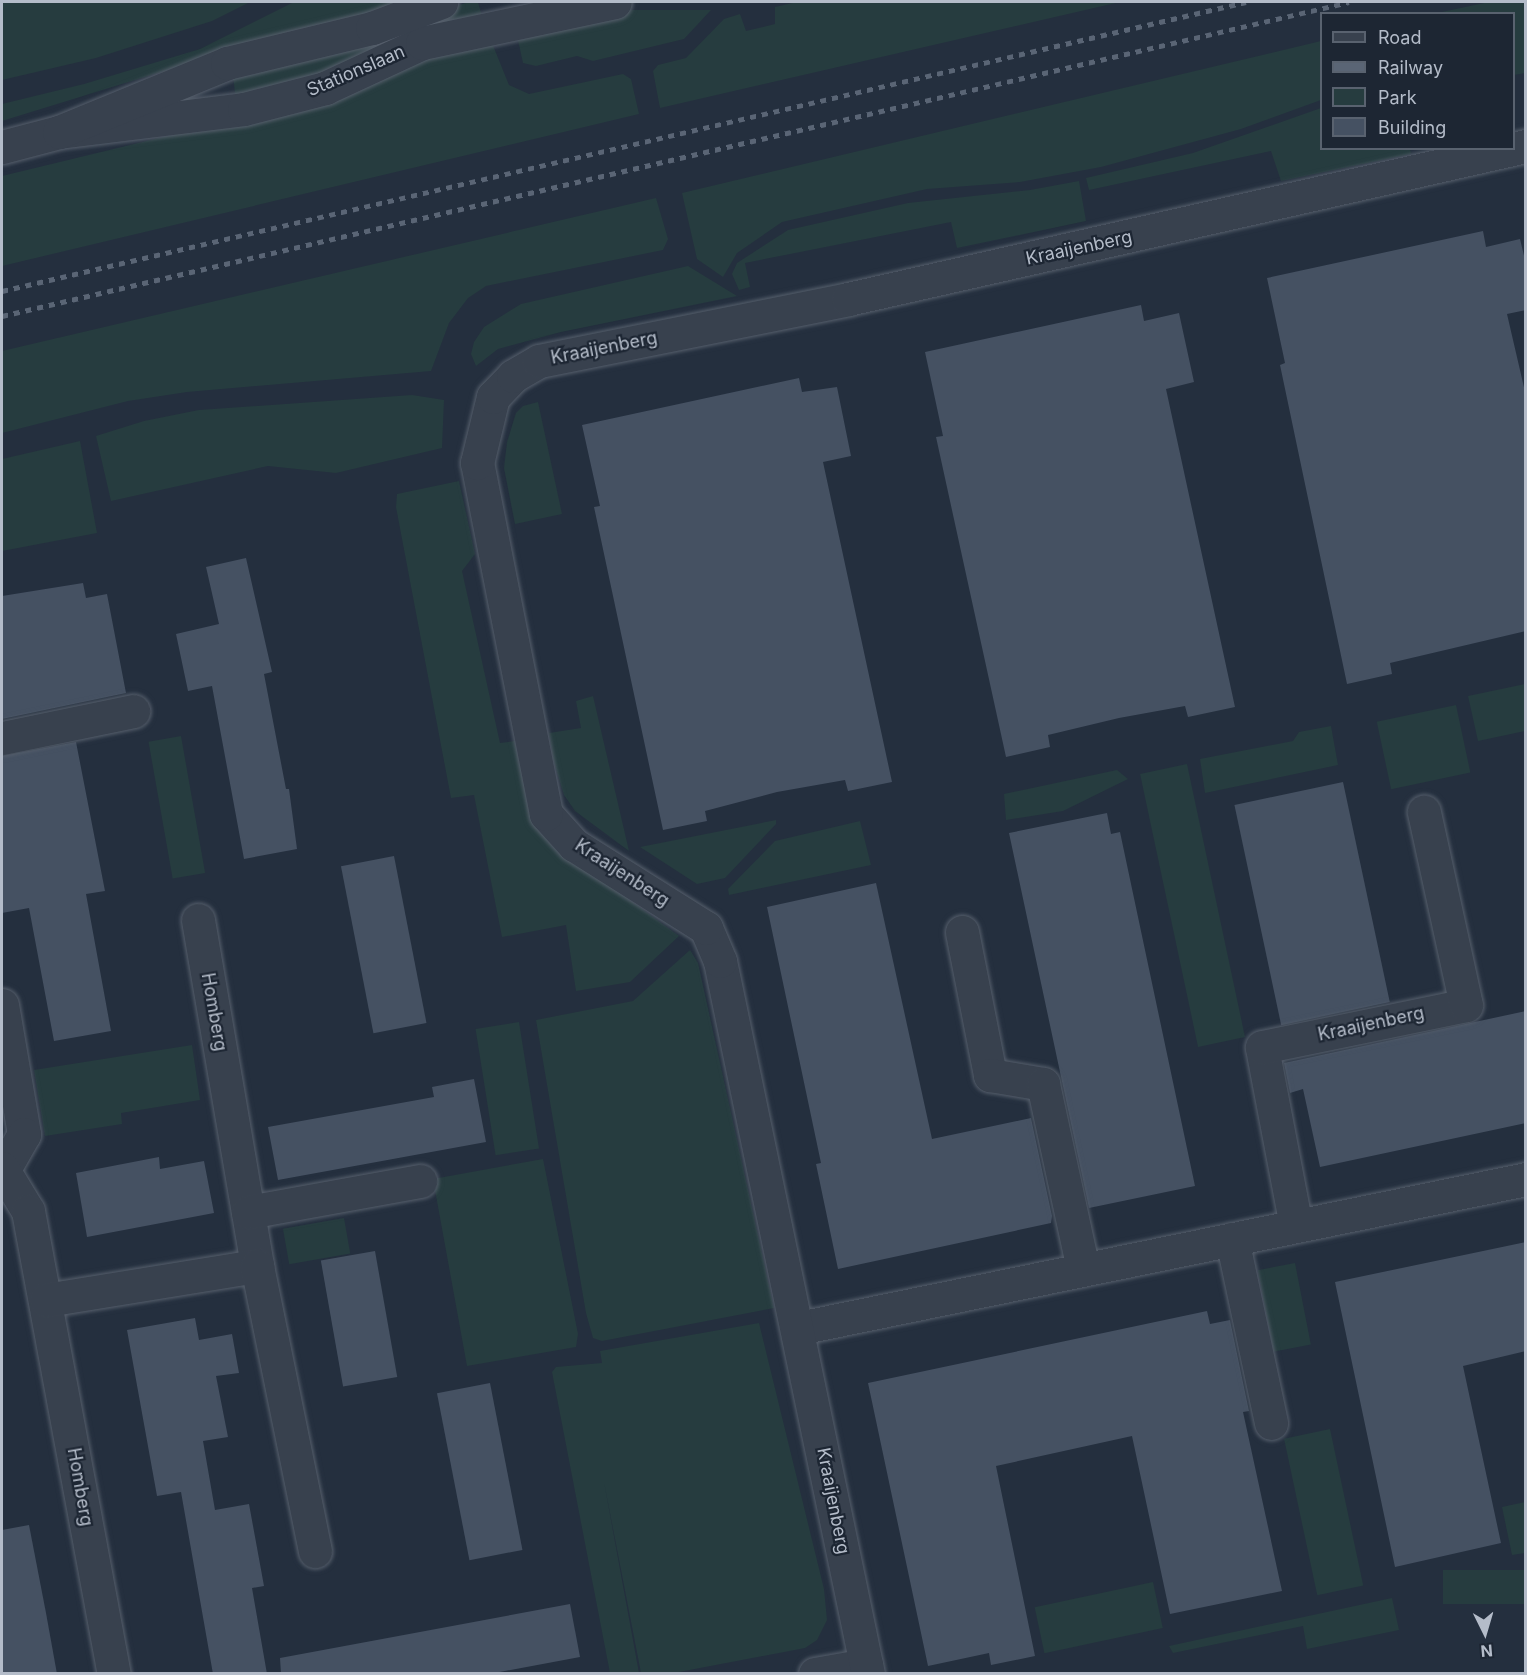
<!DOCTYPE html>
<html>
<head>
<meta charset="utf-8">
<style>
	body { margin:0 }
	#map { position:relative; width:1527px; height:1675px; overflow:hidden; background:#242f3e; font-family:Inter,sans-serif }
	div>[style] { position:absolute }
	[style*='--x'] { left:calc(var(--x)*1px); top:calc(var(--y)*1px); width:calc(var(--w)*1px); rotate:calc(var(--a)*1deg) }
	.green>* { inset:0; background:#263c3f; transform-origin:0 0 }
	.building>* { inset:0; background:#455162; transform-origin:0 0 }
	.roads { filter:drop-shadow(0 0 2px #565f6c) drop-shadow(0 0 2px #565f6c) }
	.minor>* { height:33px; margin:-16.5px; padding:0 16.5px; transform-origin:16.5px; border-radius:16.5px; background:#38414e }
	.rail>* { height:4.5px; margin-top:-2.25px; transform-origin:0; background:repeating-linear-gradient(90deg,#5a6575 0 6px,transparent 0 12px) }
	span { translate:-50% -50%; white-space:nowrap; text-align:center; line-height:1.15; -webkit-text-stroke:4.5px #1d2633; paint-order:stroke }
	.street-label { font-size:18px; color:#b4bcc9 }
	.frame { position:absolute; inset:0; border:3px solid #b4bcc9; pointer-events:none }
	.legend { position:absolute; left:1320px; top:12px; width:195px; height:138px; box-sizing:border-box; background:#1d2633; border:2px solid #59626f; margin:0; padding:8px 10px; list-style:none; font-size:18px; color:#b4bcc9 }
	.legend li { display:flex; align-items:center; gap:12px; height:30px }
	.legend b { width:30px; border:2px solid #59626f }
	.north { position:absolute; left:1455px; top:1603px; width:60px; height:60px; -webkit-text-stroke:4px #1d2633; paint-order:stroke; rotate:175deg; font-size:16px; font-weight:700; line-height:24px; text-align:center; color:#b4bcc9 }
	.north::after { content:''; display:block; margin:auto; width:21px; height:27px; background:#b4bcc9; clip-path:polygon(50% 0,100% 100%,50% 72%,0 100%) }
</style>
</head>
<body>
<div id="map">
	<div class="green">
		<i style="clip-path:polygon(2px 2px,250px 2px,212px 21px,96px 58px,2px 80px)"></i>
		<i style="clip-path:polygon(294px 2px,392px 2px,396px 9px,216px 55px,2px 121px,2px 104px,84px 84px,200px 49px)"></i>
		<i style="clip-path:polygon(468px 2px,478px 2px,483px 20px,293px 87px,235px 94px,233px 74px,380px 35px)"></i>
		<i style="clip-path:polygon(797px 2px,1120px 2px,660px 108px,653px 71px,658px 65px,686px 58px,724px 19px,740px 14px,746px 31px,775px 24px,775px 7px)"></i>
		<i style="clip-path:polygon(1489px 2px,1525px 2px,1525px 73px,1514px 75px,1514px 14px,1437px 13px)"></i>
		<i style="clip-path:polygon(621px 10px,711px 10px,684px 39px,593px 61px,577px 56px,536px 66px,523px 63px,516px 31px)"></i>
		<i style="clip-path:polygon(490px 38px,509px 85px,529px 94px,623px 74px,631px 79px,639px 114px,2px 266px,2px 176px,225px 122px,423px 54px)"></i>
		<i style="clip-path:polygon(1321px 41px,1321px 100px,1241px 129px,1101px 167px,1020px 182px,927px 189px,782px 222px,737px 253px,723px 277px,697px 259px,682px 193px)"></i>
		<i style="clip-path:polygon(1321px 108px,1322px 148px,1410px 149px,1411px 154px,1281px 181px,1271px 151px,1089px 190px,1086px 178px,1193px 153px)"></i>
		<i style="clip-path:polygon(1079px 181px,1086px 221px,957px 248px,951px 222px,745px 263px,750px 287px,739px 290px,732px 274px,737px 263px,788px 230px,908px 203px,1030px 190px)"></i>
		<i style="clip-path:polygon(656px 198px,668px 239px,663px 250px,486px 286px,468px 298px,449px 323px,431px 371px,187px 392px,128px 401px,2px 433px,2px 351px)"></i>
		<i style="clip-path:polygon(688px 266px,737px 296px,561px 332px,498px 349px,476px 366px,471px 354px,474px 342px,484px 327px,521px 304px)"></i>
		<i style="clip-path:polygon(412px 395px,444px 400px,442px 448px,336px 473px,268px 466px,111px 501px,96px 436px,144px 421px,199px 410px)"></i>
		<i style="clip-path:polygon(538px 402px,562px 514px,515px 524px,504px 468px,507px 442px,516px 413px,523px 406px)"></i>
		<i style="clip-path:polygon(80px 441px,97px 533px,2px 551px,2px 459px)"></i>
		<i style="clip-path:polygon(459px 481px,475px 554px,462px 571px,500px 743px,515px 741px,524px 784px,591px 872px,679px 936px,630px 982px,576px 991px,566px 925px,502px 937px,474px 795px,451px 798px,396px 507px,397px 494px)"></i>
		<i style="clip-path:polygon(1525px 684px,1525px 731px,1478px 741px,1468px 696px)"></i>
		<i style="clip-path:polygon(593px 696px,629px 851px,575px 811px,564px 795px,553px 759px,549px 733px,581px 728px,576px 701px)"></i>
		<i style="left:1456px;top:705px;width:69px;height:81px;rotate:78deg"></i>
		<i style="clip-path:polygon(1331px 726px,1338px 765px,1205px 793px,1200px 759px,1293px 741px,1299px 732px)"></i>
		<i style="left:181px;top:736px;width:139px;height:33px;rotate:80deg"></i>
		<i style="left:1187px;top:764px;width:279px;height:48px;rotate:78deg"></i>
		<i style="clip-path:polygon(1117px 770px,1128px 779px,1063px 811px,1006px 820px,1004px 794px)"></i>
		<i style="clip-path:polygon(776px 820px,776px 824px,725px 878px,697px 884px,640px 847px)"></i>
		<i style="clip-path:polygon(860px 821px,871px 865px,729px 895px,728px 889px,775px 841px)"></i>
		<i style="clip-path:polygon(690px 950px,698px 963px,774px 1308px,602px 1341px,593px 1338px,586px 1313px,536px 1020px,633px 1001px)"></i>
		<i style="left:519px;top:1022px;width:128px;height:44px;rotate:81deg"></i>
		<i style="clip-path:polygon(192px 1045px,200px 1100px,121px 1113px,122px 1124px,45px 1136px,34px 1070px)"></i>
		<i style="clip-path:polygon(543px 1159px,578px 1334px,576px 1347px,467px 1366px,433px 1179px)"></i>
		<i style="left:344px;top:1218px;width:36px;height:62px;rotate:80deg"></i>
		<i style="left:1295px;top:1263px;width:83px;height:38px;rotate:79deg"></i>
		<i style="clip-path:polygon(759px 1323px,824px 1589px,827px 1620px,817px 1640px,805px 1648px,674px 1673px,641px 1673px,604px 1482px,639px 1673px,610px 1673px,552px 1372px,556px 1367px,602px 1363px,600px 1351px)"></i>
		<i style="left:1330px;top:1429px;width:160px;height:47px;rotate:78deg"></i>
		<i style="clip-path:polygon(1525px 1502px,1525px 1553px,1512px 1555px,1502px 1507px)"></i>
		<i style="left:1525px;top:1570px;width:34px;height:82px;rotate:90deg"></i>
		<i style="left:1153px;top:1582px;width:47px;height:121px;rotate:78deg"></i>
		<i style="clip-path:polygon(1392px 1598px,1399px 1630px,1307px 1649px,1303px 1626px,1173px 1653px,1169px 1646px)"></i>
	</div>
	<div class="building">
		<i style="clip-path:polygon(1483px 231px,1486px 247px,1520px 239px,1526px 264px,1526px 310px,1507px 314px,1526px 396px,1526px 631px,1390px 663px,1392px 674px,1347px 684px,1280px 365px,1285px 363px,1267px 278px)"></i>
		<i style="clip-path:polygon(1141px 305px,1144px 321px,1179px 313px,1194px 382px,1166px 389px,1235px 707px,1188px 717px,1185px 706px,1119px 718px,1048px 735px,1050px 747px,1006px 757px,936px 437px,943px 436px,925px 352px)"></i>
		<i style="clip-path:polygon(799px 378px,802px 392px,837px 387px,851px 456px,823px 462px,892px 782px,848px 791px,845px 780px,777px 792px,705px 811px,707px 821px,663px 830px,594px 507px,600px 506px,582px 425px)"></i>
		<i style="clip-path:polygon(246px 558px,272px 672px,264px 674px,286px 789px,289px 789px,297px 849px,244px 859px,212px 686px,188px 691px,176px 634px,219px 624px,206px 567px)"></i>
		<i style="clip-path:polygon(83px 583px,86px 598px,107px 594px,126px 693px,2px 719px,2px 596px)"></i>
		<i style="clip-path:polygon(76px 742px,105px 891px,86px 894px,111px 1031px,54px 1041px,29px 908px,2px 913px,2px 756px)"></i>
		<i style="left:1343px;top:782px;width:225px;height:111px;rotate:78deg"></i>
		<i style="clip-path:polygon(1107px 813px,1111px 834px,1120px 832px,1195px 1186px,1089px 1208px,1009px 833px)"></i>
		<i style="left:394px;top:856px;width:170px;height:54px;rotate:79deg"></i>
		<i style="clip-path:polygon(876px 883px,932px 1139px,1031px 1118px,1052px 1216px,1051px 1223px,838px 1269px,816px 1164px,821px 1163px,767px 907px)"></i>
		<i style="clip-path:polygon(1526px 1011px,1526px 1123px,1320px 1167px,1303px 1089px,1290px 1093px,1284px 1063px)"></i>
		<i style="clip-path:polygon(474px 1079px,486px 1142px,278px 1180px,268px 1127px,434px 1097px,432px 1087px)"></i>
		<i style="clip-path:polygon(159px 1157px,160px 1169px,204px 1161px,214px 1213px,87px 1237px,76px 1173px)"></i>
		<i style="clip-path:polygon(1526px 1242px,1526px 1351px,1463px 1366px,1501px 1543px,1395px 1567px,1335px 1282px)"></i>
		<i style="left:375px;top:1251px;width:128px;height:55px;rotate:80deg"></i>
		<i style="clip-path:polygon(1207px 1311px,1210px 1324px,1230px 1320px,1249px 1411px,1243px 1412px,1282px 1591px,1170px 1614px,1132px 1436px,996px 1466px,1035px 1656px,991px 1665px,989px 1653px,928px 1666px,868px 1383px)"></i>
		<i style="clip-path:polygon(195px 1318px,199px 1340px,232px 1334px,239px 1373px,216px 1376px,228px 1437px,203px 1441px,215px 1510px,249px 1504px,264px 1586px,252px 1588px,267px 1674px,213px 1674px,181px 1492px,157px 1496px,127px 1330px)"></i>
		<i style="left:490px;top:1383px;width:170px;height:54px;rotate:79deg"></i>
		<i style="clip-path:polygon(29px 1525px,46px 1613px,57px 1674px,2px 1674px,2px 1530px)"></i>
		<i style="clip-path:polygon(570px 1604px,580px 1657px,489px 1674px,281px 1674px,280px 1658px)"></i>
	</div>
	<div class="roads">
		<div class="minor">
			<i style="--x:59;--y:132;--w:186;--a:-7.1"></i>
			<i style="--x:244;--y:109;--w:84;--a:-14.5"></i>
			<i style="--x:325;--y:88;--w:107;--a:-24.9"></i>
			<i style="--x:422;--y:43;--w:197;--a:-12"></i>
			<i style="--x:2;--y:147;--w:59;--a:-14.7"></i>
			<i style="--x:59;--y:132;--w:182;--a:-22.3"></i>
			<i style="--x:227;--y:63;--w:149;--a:-13.6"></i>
			<i style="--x:372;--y:28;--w:74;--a:-20.6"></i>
			<i style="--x:2;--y:738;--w:134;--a:-11.6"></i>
			<i style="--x:198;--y:920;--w:351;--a:80.3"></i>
			<i style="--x:962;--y:932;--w:146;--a:78.9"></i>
			<i style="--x:990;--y:1075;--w:54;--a:9.6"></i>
			<i style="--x:1043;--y:1084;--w:189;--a:77.8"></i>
			<i style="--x:2;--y:1005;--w:131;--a:80.3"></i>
			<i style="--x:24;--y:1134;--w:40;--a:119.7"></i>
			<i style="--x:2;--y:1168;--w:50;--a:58.8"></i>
			<i style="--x:28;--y:1211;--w:471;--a:79.5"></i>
			<i style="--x:248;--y:1212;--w:175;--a:-10.2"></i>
			<i style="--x:1296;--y:1226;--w:182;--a:-100.8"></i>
			<i style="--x:1262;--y:1047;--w:208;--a:-11.6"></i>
			<i style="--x:1466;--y:1005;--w:198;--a:-102.3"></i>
			<i style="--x:1232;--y:1239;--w:188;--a:78"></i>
			<i style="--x:46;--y:1300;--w:214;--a:-9.2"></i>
			<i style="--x:257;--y:1266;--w:291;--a:78.5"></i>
			<i style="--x:799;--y:1328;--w:742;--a:-11.58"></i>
			<i style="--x:815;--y:1674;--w:52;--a:-10"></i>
			<i style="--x:868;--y:1674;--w:728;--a:-101.73"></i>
			<i style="--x:720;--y:961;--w:36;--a:-113"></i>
			<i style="--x:706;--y:928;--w:156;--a:-147.8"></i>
			<i style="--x:574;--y:845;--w:42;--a:-132.1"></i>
			<i style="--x:546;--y:814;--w:358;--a:-101.1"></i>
			<i style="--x:477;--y:463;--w:68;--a:-76.4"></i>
			<i style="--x:493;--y:397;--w:29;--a:-46"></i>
			<i style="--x:513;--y:376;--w:30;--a:-30"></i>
			<i style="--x:539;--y:361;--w:315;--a:-11.3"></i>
			<i style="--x:848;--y:299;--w:695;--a:-12.72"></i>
		</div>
	</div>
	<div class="rail">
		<i style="--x:2;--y:291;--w:1277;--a:-13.08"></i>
		<i style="--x:2;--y:316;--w:1383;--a:-13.12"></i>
	</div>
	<div class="street-label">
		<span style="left:356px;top:71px;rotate:-23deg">Stationslaan</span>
		<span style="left:1079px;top:248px;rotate:-12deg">Kraaijenberg</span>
		<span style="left:604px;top:348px;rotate:-11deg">Kraaijenberg</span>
		<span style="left:622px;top:873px;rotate:33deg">Kraaijenberg</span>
		<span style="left:214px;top:1012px;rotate:80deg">Homberg</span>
		<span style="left:1371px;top:1024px;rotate:-12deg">Kraaijenberg</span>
		<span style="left:80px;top:1487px;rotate:80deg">Homberg</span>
		<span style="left:833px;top:1501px;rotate:79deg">Kraaijenberg</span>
	</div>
	<div class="frame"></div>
	<ul class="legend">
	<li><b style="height:8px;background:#38414e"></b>Road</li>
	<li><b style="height:8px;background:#5a6575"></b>Railway</li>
	<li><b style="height:16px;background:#263c3f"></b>Park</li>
	<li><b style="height:16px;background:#455162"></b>Building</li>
	</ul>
	<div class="north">N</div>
</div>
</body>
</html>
